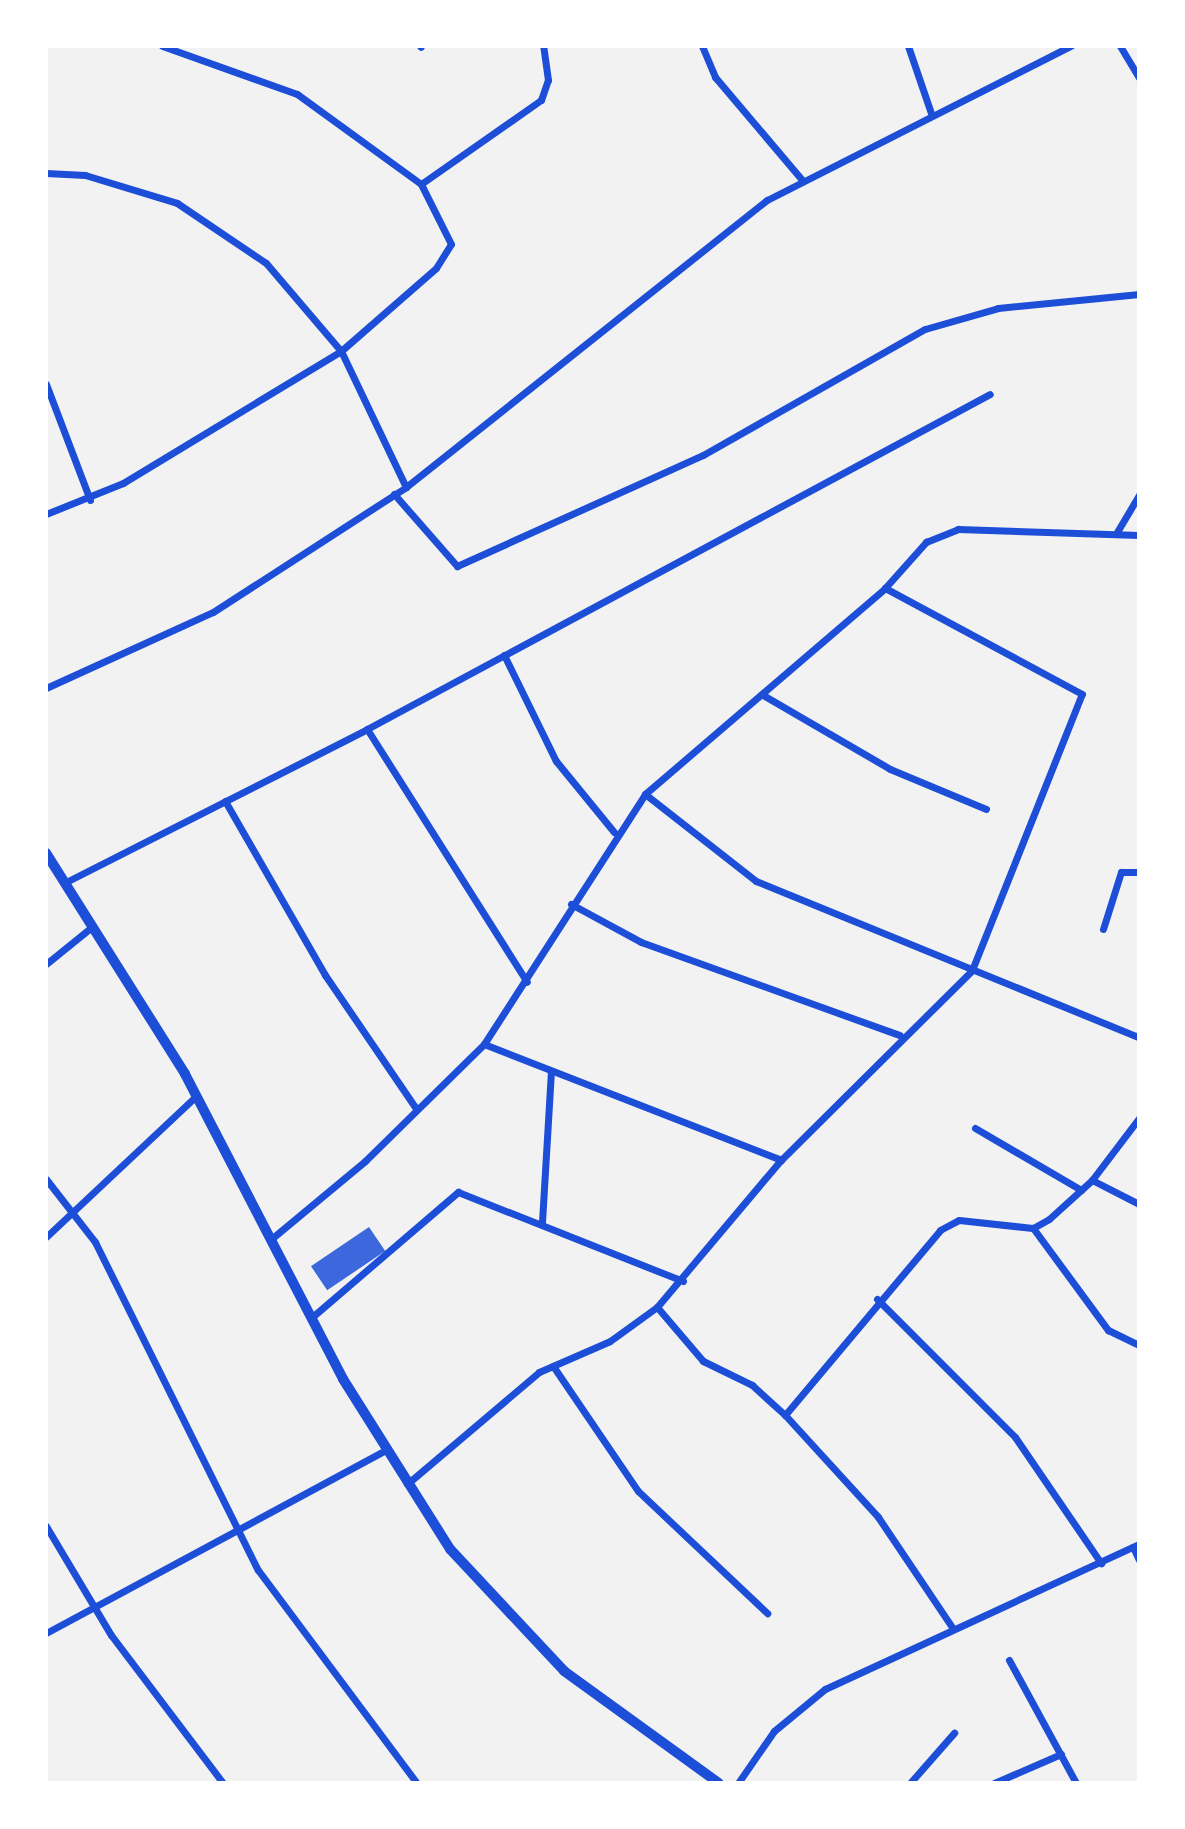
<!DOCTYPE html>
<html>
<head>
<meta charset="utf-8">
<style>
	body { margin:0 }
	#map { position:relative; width:1185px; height:1829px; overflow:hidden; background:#f2f2f2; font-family:Signika,sans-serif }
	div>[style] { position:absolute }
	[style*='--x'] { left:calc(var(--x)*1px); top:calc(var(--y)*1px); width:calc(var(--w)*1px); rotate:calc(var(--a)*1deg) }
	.building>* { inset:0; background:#3d67dc; transform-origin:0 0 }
	.minor>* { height:7px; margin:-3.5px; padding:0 3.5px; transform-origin:3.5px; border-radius:3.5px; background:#1d4ed8 }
	.secondary>* { height:10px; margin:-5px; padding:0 5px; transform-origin:5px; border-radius:5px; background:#1d4ed8 }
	span { translate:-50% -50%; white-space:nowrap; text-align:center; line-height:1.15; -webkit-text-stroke:8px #fff; paint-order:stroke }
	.frame { position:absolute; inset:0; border:48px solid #fff; pointer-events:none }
</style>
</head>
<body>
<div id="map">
	<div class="building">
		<i style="left:369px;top:1227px;width:29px;height:70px;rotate:56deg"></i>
	</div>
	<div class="minor">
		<i style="--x:420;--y:46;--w:1;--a:45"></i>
		<i style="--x:702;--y:46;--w:34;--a:67"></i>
		<i style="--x:715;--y:77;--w:135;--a:49.8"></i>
		<i style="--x:908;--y:46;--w:71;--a:71.1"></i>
		<i style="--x:1120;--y:46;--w:37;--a:59"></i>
		<i style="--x:46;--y:173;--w:39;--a:3"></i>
		<i style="--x:85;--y:175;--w:96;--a:16.9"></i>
		<i style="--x:177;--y:203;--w:107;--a:34"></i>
		<i style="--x:266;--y:263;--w:116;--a:49.6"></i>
		<i style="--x:341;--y:351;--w:151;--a:64.5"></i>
		<i style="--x:421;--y:184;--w:146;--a:-35"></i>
		<i style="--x:541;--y:100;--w:21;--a:-71"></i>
		<i style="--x:548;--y:80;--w:34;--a:-98"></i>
		<i style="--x:46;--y:384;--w:124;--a:69.2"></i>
		<i style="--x:394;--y:494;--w:96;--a:48.8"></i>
		<i style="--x:457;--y:566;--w:270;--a:-24.3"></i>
		<i style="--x:703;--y:455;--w:255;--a:-29.6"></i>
		<i style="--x:925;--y:329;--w:76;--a:-16"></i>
		<i style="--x:998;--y:308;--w:142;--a:-5.7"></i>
		<i style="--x:46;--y:514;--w:83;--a:-21.9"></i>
		<i style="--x:123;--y:483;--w:255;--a:-31.2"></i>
		<i style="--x:341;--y:351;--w:126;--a:-41.1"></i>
		<i style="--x:436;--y:268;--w:28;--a:-58"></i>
		<i style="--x:451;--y:244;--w:67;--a:-116.6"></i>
		<i style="--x:421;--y:184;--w:153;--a:-144"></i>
		<i style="--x:297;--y:94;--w:143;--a:-160.4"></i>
		<i style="--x:1117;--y:532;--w:43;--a:-59.3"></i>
		<i style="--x:504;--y:655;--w:118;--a:63.9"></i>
		<i style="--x:556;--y:761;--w:92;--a:50.8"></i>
		<i style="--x:46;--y:688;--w:183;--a:-24.5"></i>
		<i style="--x:213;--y:612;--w:230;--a:-32.9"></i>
		<i style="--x:406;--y:487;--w:461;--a:-38.5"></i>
		<i style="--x:767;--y:200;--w:341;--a:-26.9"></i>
		<i style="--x:763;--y:695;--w:147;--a:30.2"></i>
		<i style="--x:890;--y:769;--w:104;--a:22.6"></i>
		<i style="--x:367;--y:729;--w:299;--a:57.7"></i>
		<i style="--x:645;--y:794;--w:141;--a:38.1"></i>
		<i style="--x:756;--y:881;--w:414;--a:22.2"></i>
		<i style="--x:225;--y:801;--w:201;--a:60.1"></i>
		<i style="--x:325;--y:975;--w:160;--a:55.7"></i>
		<i style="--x:68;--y:881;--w:335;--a:-26.9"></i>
		<i style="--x:367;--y:729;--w:707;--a:-28.27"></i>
		<i style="--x:571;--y:904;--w:80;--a:28.5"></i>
		<i style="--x:641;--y:942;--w:275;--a:19.8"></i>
		<i style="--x:1103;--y:929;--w:60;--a:-72.5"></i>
		<i style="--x:1121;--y:872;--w:18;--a:0"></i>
		<i style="--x:46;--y:964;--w:60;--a:-39"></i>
		<i style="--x:484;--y:1044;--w:319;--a:21.3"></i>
		<i style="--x:975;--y:1128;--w:123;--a:30.3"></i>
		<i style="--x:46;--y:1179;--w:80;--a:52.1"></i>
		<i style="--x:95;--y:1242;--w:366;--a:63.6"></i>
		<i style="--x:258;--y:1570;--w:266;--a:53.3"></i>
		<i style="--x:1092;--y:1180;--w:53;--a:27.1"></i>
		<i style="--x:542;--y:1222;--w:150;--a:-86.6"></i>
		<i style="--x:1033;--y:1228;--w:127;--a:53.7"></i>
		<i style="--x:1108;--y:1330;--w:34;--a:26"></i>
		<i style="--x:46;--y:1237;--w:207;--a:-43.2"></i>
		<i style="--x:270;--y:1240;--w:124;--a:-39.7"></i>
		<i style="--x:365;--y:1161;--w:167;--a:-44.5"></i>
		<i style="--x:484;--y:1044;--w:297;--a:-57.2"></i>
		<i style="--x:645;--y:794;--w:316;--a:-40.6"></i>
		<i style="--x:885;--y:588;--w:62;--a:-48.3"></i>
		<i style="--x:926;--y:542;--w:35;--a:-22"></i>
		<i style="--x:958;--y:529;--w:181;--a:1.9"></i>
		<i style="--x:877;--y:1299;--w:195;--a:45"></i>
		<i style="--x:1015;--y:1437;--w:153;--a:55.7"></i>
		<i style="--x:657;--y:1307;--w:71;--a:49.6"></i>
		<i style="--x:703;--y:1361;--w:55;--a:26.1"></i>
		<i style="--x:752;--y:1385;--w:45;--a:42.3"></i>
		<i style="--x:785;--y:1415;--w:138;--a:47.6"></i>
		<i style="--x:878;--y:1517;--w:133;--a:56.1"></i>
		<i style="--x:311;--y:1318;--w:194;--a:-40.6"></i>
		<i style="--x:458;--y:1192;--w:242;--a:21.6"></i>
		<i style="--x:553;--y:1366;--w:151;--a:55.8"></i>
		<i style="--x:638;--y:1491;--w:178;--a:43.4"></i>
		<i style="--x:785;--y:1415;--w:241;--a:-50"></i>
		<i style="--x:940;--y:1230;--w:21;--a:-28"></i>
		<i style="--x:959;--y:1220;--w:74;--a:6.2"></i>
		<i style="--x:1033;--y:1228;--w:18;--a:-29"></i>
		<i style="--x:1049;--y:1219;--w:58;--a:-42.2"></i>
		<i style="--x:1092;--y:1180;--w:78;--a:-52.8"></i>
		<i style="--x:407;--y:1484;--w:173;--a:-40.3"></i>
		<i style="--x:539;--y:1372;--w:77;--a:-23.6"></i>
		<i style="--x:610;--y:1341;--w:58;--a:-35.9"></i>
		<i style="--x:657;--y:1307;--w:192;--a:-49.9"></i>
		<i style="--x:781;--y:1160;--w:269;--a:-44.8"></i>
		<i style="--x:972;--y:970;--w:297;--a:-68.3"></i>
		<i style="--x:1082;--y:694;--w:224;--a:-151.7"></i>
		<i style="--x:46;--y:1526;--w:127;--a:59.2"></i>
		<i style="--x:111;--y:1635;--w:186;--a:52.9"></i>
		<i style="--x:1133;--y:1547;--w:14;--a:65"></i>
		<i style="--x:46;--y:1633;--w:384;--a:-28.3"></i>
		<i style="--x:1009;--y:1660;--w:140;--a:61.4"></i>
		<i style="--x:738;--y:1783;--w:63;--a:-55.3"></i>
		<i style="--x:774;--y:1731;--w:66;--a:-39.5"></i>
		<i style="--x:825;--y:1689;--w:346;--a:-24.8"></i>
		<i style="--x:910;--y:1783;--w:67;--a:-48.7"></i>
		<i style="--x:994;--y:1783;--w:73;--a:-23.4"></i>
	</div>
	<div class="secondary">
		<i style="--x:46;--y:853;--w:261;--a:57.8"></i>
		<i style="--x:185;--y:1074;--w:343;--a:62.6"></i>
		<i style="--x:343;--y:1379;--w:201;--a:57.8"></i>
		<i style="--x:450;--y:1549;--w:167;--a:46.9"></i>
		<i style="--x:564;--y:1671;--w:191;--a:35.9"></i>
	</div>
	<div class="frame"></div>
</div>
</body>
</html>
